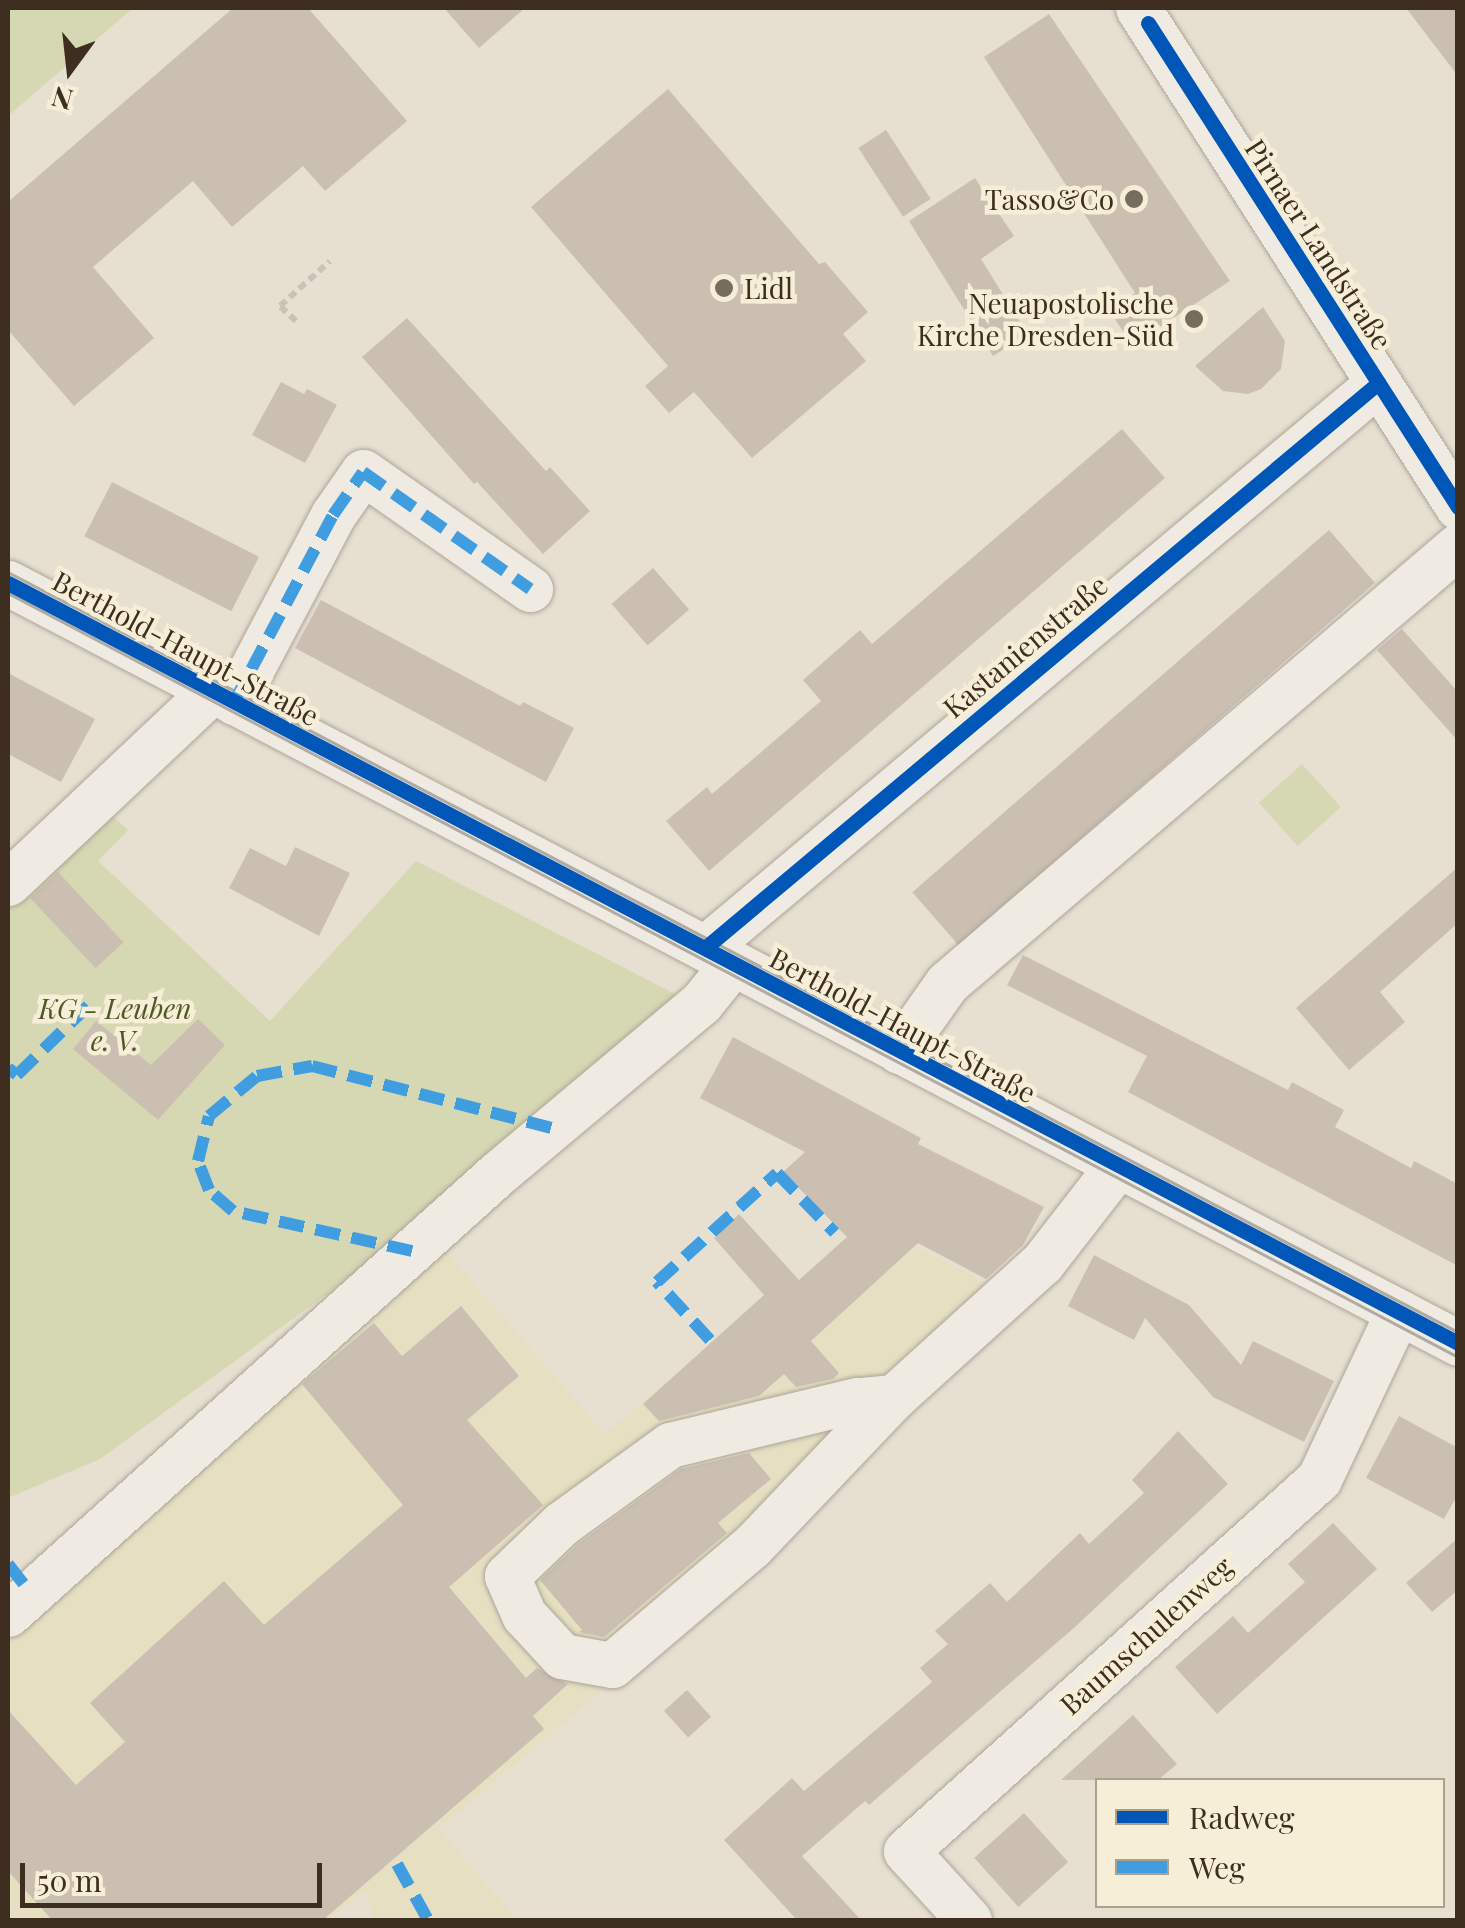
<!DOCTYPE html>
<html>
<head>
<meta charset="utf-8">
<style>
	body { margin:0 }
	#map { position:relative; width:1465px; height:1928px; overflow:hidden; background:#e7e0d1; font-family:"Playfair Display",serif }
	div>[style] { position:absolute }
	[style*='--x'] { left:calc(var(--x)*1px); top:calc(var(--y)*1px); width:calc(var(--w)*1px); rotate:calc(var(--a)*1deg) }
	.farmland>* { inset:0; background:#e6dfc2 }
	.green>* { inset:0; background:#d6d7b3; transform-origin:0 0 }
	.building>* { inset:0; background:#cbbfb2; transform-origin:0 0 }
	.path>* { height:6px; margin-top:-3px; transform-origin:0; background:repeating-linear-gradient(90deg,#c8c2b9 0 8px,transparent 0 13px) }
	.roads { filter:drop-shadow(0 0 2px #ada599) drop-shadow(0 0 2px #ada599) }
	.minor>* { height:45px; margin:-22.5px; padding:0 22.5px; transform-origin:22.5px; border-radius:22.5px; background:#efebe3 }
	.tram>* { height:2.5px; margin:-1.25px; padding:0 1.25px; transform-origin:1.25px; border-radius:1.25px; background:#afaaa2 }
	.quiet>* { height:12px; margin-top:-6px; transform-origin:0; background:repeating-linear-gradient(90deg,#3f9de0 0 25px,transparent 0 37px) }
	.cycleway>* { height:15px; margin:-7.5px; padding:0 7.5px; transform-origin:7.5px; border-radius:7.5px; background:#0057b8 }
	.dots>* { width:28px; height:28px; translate:-50% -50%; box-sizing:border-box; border:5px solid #f7eed8; border-radius:50% }
	span { translate:-50% -50%; white-space:nowrap; text-align:center; line-height:1.15; -webkit-text-stroke:9px #f7eed8; paint-order:stroke }
	.poi-label { font-size:28px; color:#3d2e20 }
	.right { translate:-100% -50%; text-align:right }
	.left { translate:0 -50%; text-align:left }
	.street-label { font-size:28px; color:#3d2e20 }
	.park-label { font-size:28px; color:#4d5a26; font-style:italic }
	.frame { position:absolute; inset:0; border:10px solid #3d2e20; pointer-events:none }
	.legend { position:absolute; left:1095px; top:1778px; width:350px; height:130px; box-sizing:border-box; background:#f7eed8; border:2px solid #ada18e; margin:0; padding:12px 18px; list-style:none; font-size:30px; color:#3d2e20 }
	.legend li { display:flex; align-items:center; gap:20px; height:50px }
	.legend b { width:50px; border:2px solid #ada18e }
	.north { position:absolute; left:20px; top:20px; width:100px; height:100px; -webkit-text-stroke:8px #f7eed8; paint-order:stroke; rotate:195deg; font-size:28px; font-weight:700; line-height:40px; text-align:center; color:#3d2e20 }
	.north::after { content:''; display:block; margin:auto; width:35px; height:45px; background:#3d2e20; clip-path:polygon(50% 0,100% 100%,50% 72%,0 100%) }
	.scale { position:absolute; left:20px; top:1863px; width:302px; height:45px; box-sizing:border-box; border:5px solid #3d2e20; border-top:0; padding-left:12px; font-size:30px; line-height:35px; white-space:nowrap; color:#3d2e20; -webkit-text-stroke:8px #f7eed8; paint-order:stroke }
</style>
</head>
<body>
<div id="map">
	<div class="farmland">
		<i style="clip-path:polygon(889px 1232px,1023px 1303px,913px 1395px,787px 1533px,439px 1829px,517px 1920px,374px 1920px,364px 1891px,328px 1920px,8px 1920px,8px 1640px,445px 1250px,605px 1434px,666px 1382px,691px 1410px)"></i>
	</div>
	<div class="green">
		<i style="clip-path:polygon(8px 8px,133px 8px,8px 116px)"></i>
		<i style="left:1302px;top:764px;width:58px;height:58px;rotate:48deg"></i>
		<i style="clip-path:polygon(84px 789px,128px 830px,98px 861px,270px 1021px,416px 861px,683px 998px,367px 1265px,100px 1459px,8px 1498px,8px 861px)"></i>
	</div>
	<div class="building">
		<i style="clip-path:polygon(233px 8px,308px 8px,407px 121px,325px 191px,303px 166px,232px 227px,193px 181px,93px 267px,154px 338px,74px 406px,8px 330px,8px 202px)"></i>
		<i style="clip-path:polygon(444px 8px,525px 8px,479px 48px)"></i>
		<i style="clip-path:polygon(1406px 8px,1458px 8px,1458px 76px)"></i>
		<i style="clip-path:polygon(1049px 14px,1230px 281px,1132px 345px,1109px 310px,1135px 293px,984px 57px)"></i>
		<i style="clip-path:polygon(668px 89px,819px 264px,825px 262px,868px 312px,843px 334px,866px 361px,752px 458px,694px 392px,669px 413px,645px 386px,668px 366px,531px 207px)"></i>
		<i style="left:886px;top:130px;width:82px;height:33px;rotate:57deg"></i>
		<i style="clip-path:polygon(975px 178px,1014px 236px,981px 259px,1028px 335px,993px 356px,909px 221px)"></i>
		<i style="clip-path:polygon(1263px 307px,1285px 341px,1281px 369px,1261px 389px,1248px 394px,1223px 391px,1195px 366px)"></i>
		<i style="clip-path:polygon(407px 318px,546px 471px,550px 467px,590px 511px,543px 554px,477px 482px,474px 484px,362px 357px)"></i>
		<i style="clip-path:polygon(281px 382px,304px 394px,307px 389px,337px 405px,305px 463px,252px 435px)"></i>
		<i style="clip-path:polygon(1122px 429px,1165px 478px,709px 871px,666px 821px,707px 787px,712px 794px,821px 701px,803px 680px,860px 630px,872px 644px)"></i>
		<i style="left:112px;top:482px;width:165px;height:61px;rotate:27deg"></i>
		<i style="left:1329px;top:530px;width:70px;height:552px;rotate:49deg"></i>
		<i style="left:653px;top:568px;width:55px;height:55px;rotate:49deg"></i>
		<i style="clip-path:polygon(321px 600px,520px 706px,523px 702px,574px 728px,546px 782px,295px 648px)"></i>
		<i style="clip-path:polygon(1402px 629px,1458px 692px,1458px 741px,1377px 650px)"></i>
		<i style="clip-path:polygon(8px 673px,95px 719px,61px 782px,8px 754px)"></i>
		<i style="clip-path:polygon(295px 847px,350px 873px,319px 936px,229px 888px,250px 848px,286px 866px)"></i>
		<i style="clip-path:polygon(1458px 867px,1458px 923px,1380px 992px,1405px 1022px,1349px 1070px,1296px 1008px)"></i>
		<i style="left:58px;top:872px;width:96px;height:38px;rotate:47deg"></i>
		<i style="clip-path:polygon(1023px 955px,1288px 1090px,1292px 1082px,1344px 1110px,1335px 1127px,1411px 1168px,1414px 1161px,1458px 1184px,1458px 1266px,1128px 1092px,1147px 1056px,1007px 985px)"></i>
		<i style="clip-path:polygon(198px 1019px,225px 1045px,158px 1120px,73px 1049px,96px 1021px,151px 1065px)"></i>
		<i style="clip-path:polygon(733px 1037px,921px 1138px,918px 1144px,1044px 1207px,1023px 1245px,986px 1279px,918px 1243px,811px 1341px,839px 1373px,833px 1379px,796px 1387px,784px 1374px,759px 1396px,659px 1421px,643px 1404px,764px 1295px,714px 1238px,739px 1214px,799px 1280px,847px 1237px,783px 1172px,805px 1152px,700px 1098px)"></i>
		<i style="clip-path:polygon(1094px 1255px,1189px 1305px,1241px 1365px,1253px 1341px,1334px 1381px,1304px 1442px,1213px 1397px,1145px 1318px,1134px 1340px,1068px 1306px)"></i>
		<i style="clip-path:polygon(461px 1306px,519px 1376px,467px 1420px,543px 1505px,449px 1587px,526px 1678px,537px 1668px,568px 1684px,533px 1716px,544px 1729px,323px 1920px,52px 1920px,8px 1871px,8px 1710px,76px 1785px,125px 1742px,90px 1703px,224px 1581px,264px 1625px,403px 1505px,302px 1384px,374px 1323px,402px 1356px)"></i>
		<i style="clip-path:polygon(1399px 1416px,1458px 1448px,1458px 1494px,1444px 1519px,1366px 1478px)"></i>
		<i style="clip-path:polygon(1178px 1431px,1228px 1484px,1075px 1627px,869px 1805px,865px 1801px,802px 1856px,861px 1920px,797px 1920px,724px 1840px,792px 1778px,804px 1791px,932px 1682px,920px 1668px,948px 1644px,935px 1631px,990px 1583px,1007px 1602px,1080px 1533px,1089px 1544px,1144px 1493px,1132px 1480px)"></i>
		<i style="clip-path:polygon(749px 1453px,771px 1479px,718px 1523px,727px 1533px,604px 1637px,579px 1632px,582px 1630px,540px 1580px,578px 1544px,681px 1469px)"></i>
		<i style="clip-path:polygon(1333px 1523px,1377px 1569px,1217px 1714px,1175px 1667px,1233px 1616px,1248px 1633px,1305px 1582px,1288px 1564px)"></i>
		<i style="clip-path:polygon(1458px 1538px,1458px 1590px,1432px 1612px,1406px 1583px)"></i>
		<i style="left:687px;top:1690px;width:36px;height:31px;rotate:48deg"></i>
		<i style="clip-path:polygon(1133px 1715px,1177px 1764px,1158px 1780px,1061px 1780px)"></i>
		<i style="left:1024px;top:1813px;width:66px;height:67px;rotate:48deg"></i>
	</div>
	<div class="path">
		<i style="--x:296;--y:321;--w:22;--a:-137"></i>
		<i style="--x:280;--y:306;--w:67;--a:-42"></i>
	</div>
	<div class="roads">
		<div class="minor">
			<i style="--x:1138;--y:8;--w:593;--a:57.33"></i>
			<i style="--x:8;--y:583;--w:1637;--a:27.66"></i>
			<i style="--x:234;--y:702;--w:212;--a:-62.1"></i>
			<i style="--x:333;--y:515;--w:52;--a:-55.1"></i>
			<i style="--x:363;--y:472;--w:204;--a:35"></i>
			<i style="--x:8;--y:883;--w:282;--a:-43.3"></i>
			<i style="--x:705;--y:948;--w:879;--a:-40.01"></i>
			<i style="--x:899;--y:1051;--w:83;--a:-54.8"></i>
			<i style="--x:947;--y:983;--w:672;--a:-40.54"></i>
			<i style="--x:894;--y:1397;--w:38;--a:175"></i>
			<i style="--x:856;--y:1400;--w:191;--a:166.4"></i>
			<i style="--x:670;--y:1445;--w:135;--a:144.1"></i>
			<i style="--x:561;--y:1524;--w:75;--a:136.1"></i>
			<i style="--x:507;--y:1576;--w:43;--a:66.4"></i>
			<i style="--x:524;--y:1615;--w:56;--a:47.2"></i>
			<i style="--x:562;--y:1656;--w:51;--a:10.2"></i>
			<i style="--x:612;--y:1665;--w:184;--a:-40.4"></i>
			<i style="--x:752;--y:1546;--w:206;--a:-46.4"></i>
			<i style="--x:894;--y:1397;--w:200;--a:-42.2"></i>
			<i style="--x:1042;--y:1263;--w:124;--a:-52.2"></i>
			<i style="--x:8;--y:1614;--w:658;--a:-41.98"></i>
			<i style="--x:497;--y:1174;--w:266;--a:-40"></i>
			<i style="--x:701;--y:1003;--w:51;--a:-51.3"></i>
			<i style="--x:969;--y:1920;--w:93;--a:-132.4"></i>
			<i style="--x:906;--y:1851;--w:556;--a:-42.01"></i>
			<i style="--x:1319;--y:1479;--w:185;--a:-64.7"></i>
		</div>
	</div>
	<div class="tram">
		<i style="--x:8;--y:572;--w:1637;--a:27.66"></i>
		<i style="--x:8;--y:593;--w:1639;--a:27.78"></i>
	</div>
	<div class="quiet">
		<i style="--x:234;--y:702;--w:212;--a:-62.1"></i>
		<i style="--x:333;--y:515;--w:52;--a:-55.1"></i>
		<i style="--x:363;--y:472;--w:204;--a:35"></i>
		<i style="--x:8;--y:1068;--w:11;--a:38"></i>
		<i style="--x:17;--y:1075;--w:102;--a:-44.2"></i>
		<i style="--x:412;--y:1251;--w:183;--a:-167.4"></i>
		<i style="--x:233;--y:1211;--w:32;--a:-139"></i>
		<i style="--x:209;--y:1190;--w:31;--a:-111"></i>
		<i style="--x:198;--y:1161;--w:46;--a:-76.3"></i>
		<i style="--x:209;--y:1116;--w:62;--a:-39.8"></i>
		<i style="--x:257;--y:1076;--w:56;--a:-10.3"></i>
		<i style="--x:312;--y:1066;--w:247;--a:14.5"></i>
		<i style="--x:710;--y:1340;--w:79;--a:-132.4"></i>
		<i style="--x:657;--y:1282;--w:162;--a:-42.2"></i>
		<i style="--x:777;--y:1173;--w:83;--a:46"></i>
		<i style="--x:8;--y:1564;--w:37;--a:52"></i>
		<i style="--x:397;--y:1864;--w:64;--a:61"></i>
	</div>
	<div class="cycleway">
		<i style="--x:1148;--y:23;--w:575;--a:57.36"></i>
		<i style="--x:8;--y:583;--w:1637;--a:27.66"></i>
		<i style="--x:705;--y:948;--w:879;--a:-40.01"></i>
	</div>
	<div class="dots">
		<i style="left:1134px;top:199px;background:#786c5e"></i>
		<i style="left:724px;top:288px;background:#786c5e"></i>
		<i style="left:1194px;top:319px;background:#786c5e"></i>
	</div>
	<div class="poi-label">
		<span class="right" style="left:1114px;top:199px">Tasso&amp;Co</span>
		<span class="left" style="left:744px;top:288px">Lidl</span>
		<span class="right" style="left:1174px;top:319px">Neuapostolische<br>Kirche Dresden-Süd</span>
	</div>
	<div class="street-label">
		<span style="left:1319px;top:244px;rotate:57deg">Pirnaer Landstraße</span>
		<span style="left:1025px;top:646px;rotate:-40deg">Kastanienstraße</span>
		<span style="left:186px;top:648px;rotate:28deg">Berthold-Haupt-Straße</span>
		<span style="left:903px;top:1025px;rotate:28deg">Berthold-Haupt-Straße</span>
		<span style="left:1146px;top:1635px;rotate:-42deg">Baumschulenweg</span>
	</div>
	<div class="park-label">
		<span style="left:115px;top:1024px">KG - Leuben<br>e. V.</span>
	</div>
	<div class="frame"></div>
	<ul class="legend">
	<li><b style="height:12px;background:#0057b8"></b>Radweg</li>
	<li><b style="height:12px;background:#3f9de0"></b>Weg</li>
	</ul>
	<div class="north">N</div>
	<div class="scale">50 m</div>
</div>
</body>
</html>
